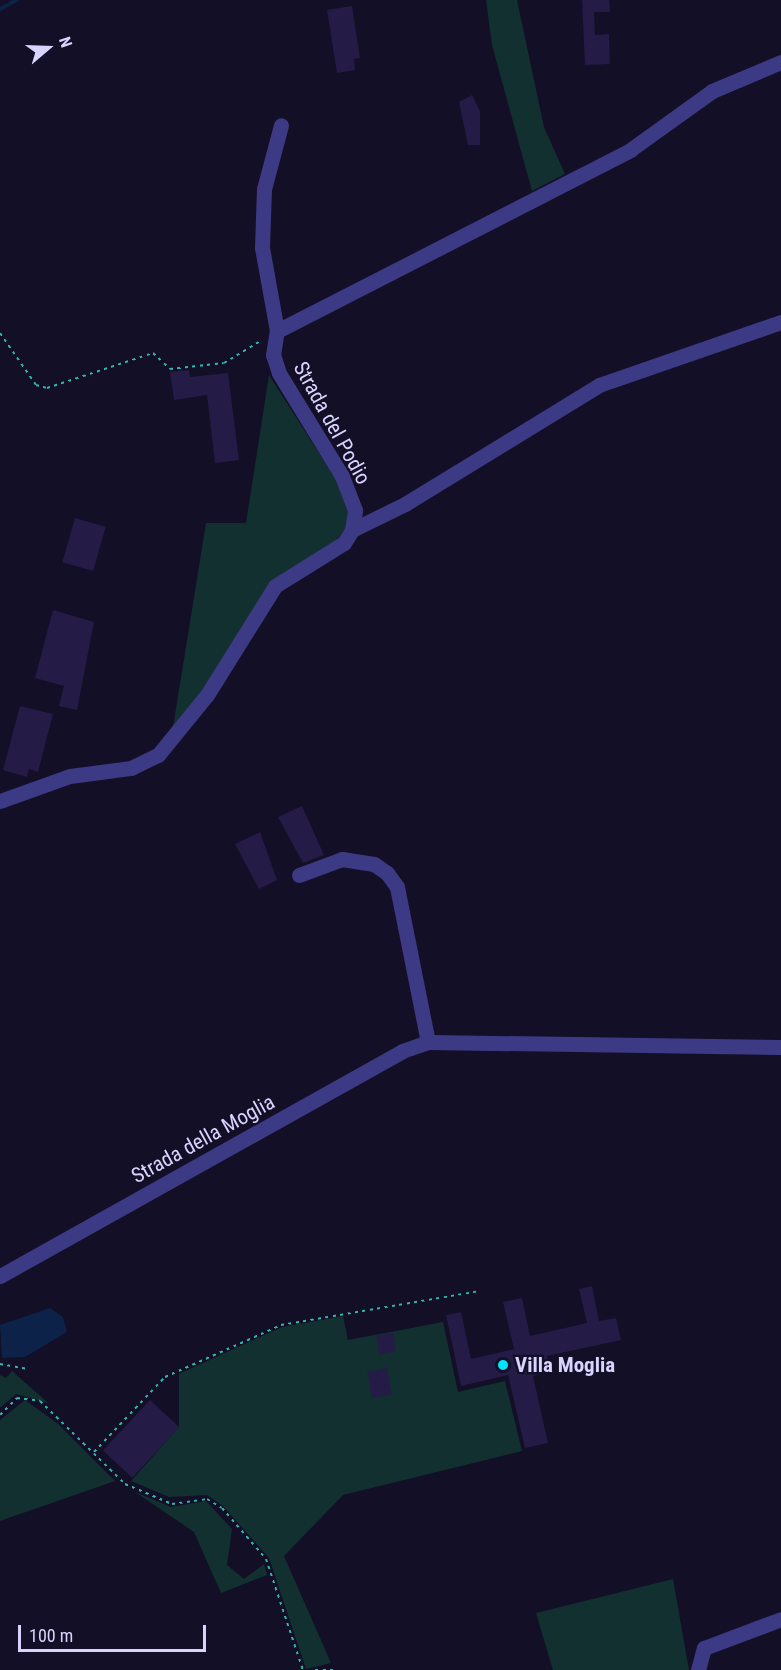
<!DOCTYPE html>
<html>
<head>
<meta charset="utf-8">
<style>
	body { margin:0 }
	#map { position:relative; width:781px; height:1670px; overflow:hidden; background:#130f26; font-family:"Roboto Condensed",sans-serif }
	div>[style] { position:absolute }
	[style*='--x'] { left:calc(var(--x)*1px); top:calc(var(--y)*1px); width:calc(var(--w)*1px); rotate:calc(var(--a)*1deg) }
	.green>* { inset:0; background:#12302f }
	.water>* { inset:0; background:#0c2248 }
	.stream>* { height:4px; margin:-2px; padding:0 2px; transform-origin:2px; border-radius:2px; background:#0c2248 }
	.building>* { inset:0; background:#241b47; transform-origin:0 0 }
	.path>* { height:2px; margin-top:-1px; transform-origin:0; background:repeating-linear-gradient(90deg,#2fb8b0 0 3px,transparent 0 7.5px) }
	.minor>* { height:15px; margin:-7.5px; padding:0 7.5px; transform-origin:7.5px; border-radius:7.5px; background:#3d3a85 }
	.dots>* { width:16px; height:16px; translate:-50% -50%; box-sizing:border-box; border:3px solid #130f26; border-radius:50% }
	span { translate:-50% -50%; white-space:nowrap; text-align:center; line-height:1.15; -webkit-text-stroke:4.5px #130f26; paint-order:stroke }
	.street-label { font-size:21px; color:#d9d4ff }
	.poi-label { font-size:21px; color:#d9d4ff; font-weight:700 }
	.left { translate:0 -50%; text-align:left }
	.north { position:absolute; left:18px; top:18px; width:60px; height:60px; -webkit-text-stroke:4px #130f26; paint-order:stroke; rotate:71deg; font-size:16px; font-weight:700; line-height:24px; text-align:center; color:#d9d4ff }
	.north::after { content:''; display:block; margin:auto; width:21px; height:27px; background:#d9d4ff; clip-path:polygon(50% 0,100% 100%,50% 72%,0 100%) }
	.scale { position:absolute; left:18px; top:1625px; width:188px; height:27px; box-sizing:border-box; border:3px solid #d9d4ff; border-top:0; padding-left:8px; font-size:18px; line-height:21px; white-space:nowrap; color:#d9d4ff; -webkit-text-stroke:4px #130f26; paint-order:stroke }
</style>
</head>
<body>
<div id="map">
	<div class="green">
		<i style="clip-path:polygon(486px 0,517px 0,544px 127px,565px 174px,532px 191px,492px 45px)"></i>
		<i style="clip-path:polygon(269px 375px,347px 497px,351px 522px,333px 544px,272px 583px,205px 694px,173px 727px,206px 523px,246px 523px)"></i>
		<i style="clip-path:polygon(343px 1316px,348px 1340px,443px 1322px,458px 1392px,505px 1381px,522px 1451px,343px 1495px,284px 1556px,331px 1663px,306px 1669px,269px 1558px,223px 1506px,207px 1495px,169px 1497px,131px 1481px,179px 1427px,179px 1374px,282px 1327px)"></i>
		<i style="clip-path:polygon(12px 1371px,38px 1394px,48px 1403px,16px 1394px,0 1408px,0 1375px,6px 1378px)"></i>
		<i style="clip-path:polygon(25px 1400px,58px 1424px,115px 1481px,0 1521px,0 1420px)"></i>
		<i style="clip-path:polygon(135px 1492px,171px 1507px,206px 1501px,232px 1529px,227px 1565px,244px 1579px,264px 1564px,267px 1575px,221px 1593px,194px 1532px)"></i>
		<i style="clip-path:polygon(673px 1579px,689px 1670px,553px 1670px,536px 1613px)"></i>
	</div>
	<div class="water">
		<i style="clip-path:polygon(50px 1308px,63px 1317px,67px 1332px,25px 1357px,2px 1358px,0 1325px)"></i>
	</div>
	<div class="stream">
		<i style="--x:0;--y:9;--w:19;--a:-28"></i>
	</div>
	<div class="building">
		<i style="clip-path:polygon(582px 0,609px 0,610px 12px,594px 12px,595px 35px,609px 34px,610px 64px,585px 65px)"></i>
		<i style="clip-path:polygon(352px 6px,360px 58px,354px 59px,355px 70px,337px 73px,327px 10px)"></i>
		<i style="clip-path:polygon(472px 95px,480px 111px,480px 145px,468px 145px,459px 102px)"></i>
		<i style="clip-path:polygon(189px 370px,190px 377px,228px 373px,239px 460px,215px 463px,207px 395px,174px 400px,170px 372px)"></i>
		<i style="left:75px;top:518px;width:32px;height:46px;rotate:16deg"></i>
		<i style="clip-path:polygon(53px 610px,94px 622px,77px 710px,59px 706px,64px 686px,35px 678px)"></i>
		<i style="clip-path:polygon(20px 706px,53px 714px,38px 772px,29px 769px,27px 777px,3px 770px)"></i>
		<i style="clip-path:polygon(302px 806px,324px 855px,303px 863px,278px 817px)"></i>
		<i style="clip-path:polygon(260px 832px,277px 880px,259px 889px,235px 844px)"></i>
		<i style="clip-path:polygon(592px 1286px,599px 1321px,616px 1318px,621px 1340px,547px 1356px,550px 1372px,533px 1376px,548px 1443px,525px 1448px,508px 1375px,461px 1386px,446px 1315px,461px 1312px,471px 1359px,514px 1349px,503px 1302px,522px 1298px,530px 1336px,587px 1323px,579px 1289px)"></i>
		<i style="left:393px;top:1333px;width:19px;height:17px;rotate:81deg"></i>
		<i style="left:387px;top:1368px;width:27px;height:20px;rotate:80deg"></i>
		<i style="left:150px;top:1400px;width:40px;height:69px;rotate:43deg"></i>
	</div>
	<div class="path">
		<i style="--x:0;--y:333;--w:63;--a:55.3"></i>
		<i style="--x:36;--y:385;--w:11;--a:15"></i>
		<i style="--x:47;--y:388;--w:112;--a:-18.3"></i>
		<i style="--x:153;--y:353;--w:23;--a:43"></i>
		<i style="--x:170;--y:369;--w:54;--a:-6.3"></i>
		<i style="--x:224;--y:363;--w:44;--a:-31.2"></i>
		<i style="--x:0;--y:1364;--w:27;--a:10"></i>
		<i style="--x:0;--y:1415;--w:24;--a:-45"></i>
		<i style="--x:17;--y:1398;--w:23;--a:7"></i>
		<i style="--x:40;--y:1401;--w:119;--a:44.3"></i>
		<i style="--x:125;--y:1484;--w:51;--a:23.1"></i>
		<i style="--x:172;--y:1504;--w:35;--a:-8"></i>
		<i style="--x:207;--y:1499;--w:17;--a:31"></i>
		<i style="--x:222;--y:1508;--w:67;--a:49.2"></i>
		<i style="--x:266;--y:1559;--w:117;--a:71.6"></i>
		<i style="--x:94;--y:1452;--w:103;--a:-46.6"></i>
		<i style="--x:165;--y:1377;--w:127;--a:-24.1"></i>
		<i style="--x:281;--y:1325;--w:201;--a:-9.7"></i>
		<i style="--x:315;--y:1670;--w:19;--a:0"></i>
	</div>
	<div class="minor">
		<i style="--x:277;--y:331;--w:84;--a:-100.2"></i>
		<i style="--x:262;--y:248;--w:59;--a:-88.1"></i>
		<i style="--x:264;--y:189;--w:66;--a:-75.1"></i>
		<i style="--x:352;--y:530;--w:59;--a:-26.1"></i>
		<i style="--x:405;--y:504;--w:228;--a:-31.5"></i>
		<i style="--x:599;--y:385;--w:193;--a:-19.1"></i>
		<i style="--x:0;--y:801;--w:74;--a:-19.7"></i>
		<i style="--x:70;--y:776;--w:62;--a:-7.5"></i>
		<i style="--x:131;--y:768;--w:30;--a:-26"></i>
		<i style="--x:158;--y:755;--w:77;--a:-50.8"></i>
		<i style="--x:207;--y:695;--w:128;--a:-58"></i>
		<i style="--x:275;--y:586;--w:81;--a:-31.9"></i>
		<i style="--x:344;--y:543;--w:15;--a:-58"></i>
		<i style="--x:352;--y:530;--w:20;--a:-81"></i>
		<i style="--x:355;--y:510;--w:36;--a:-111"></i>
		<i style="--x:342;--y:476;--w:121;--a:-121.5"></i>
		<i style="--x:279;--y:373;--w:19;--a:-108"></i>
		<i style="--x:273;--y:355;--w:24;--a:-81"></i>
		<i style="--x:277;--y:331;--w:397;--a:-27.1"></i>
		<i style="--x:630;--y:150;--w:101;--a:-35.7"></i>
		<i style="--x:712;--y:91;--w:75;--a:-22.8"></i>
		<i style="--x:299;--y:875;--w:46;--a:-20.4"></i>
		<i style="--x:342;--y:859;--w:32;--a:9"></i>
		<i style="--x:374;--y:864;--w:16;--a:35"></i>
		<i style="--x:387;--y:873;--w:17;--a:54"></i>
		<i style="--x:397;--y:887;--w:158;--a:78.7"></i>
		<i style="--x:0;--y:1276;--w:461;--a:-29.2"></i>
		<i style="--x:402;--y:1051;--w:28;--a:-19"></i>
		<i style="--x:428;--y:1042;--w:353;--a:0.8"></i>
		<i style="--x:698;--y:1670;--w:23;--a:-75"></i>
		<i style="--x:704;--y:1648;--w:82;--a:-20.6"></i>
	</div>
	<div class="dots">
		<i style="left:503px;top:1365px;background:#00e5ff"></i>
	</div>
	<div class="street-label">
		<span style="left:332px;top:423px;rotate:61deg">Strada del Podio</span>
		<span style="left:203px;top:1139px;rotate:-29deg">Strada della Moglia</span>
	</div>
	<div class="poi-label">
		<span class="left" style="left:515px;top:1365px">Villa Moglia</span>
	</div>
	<div class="north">N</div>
	<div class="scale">100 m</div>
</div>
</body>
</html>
